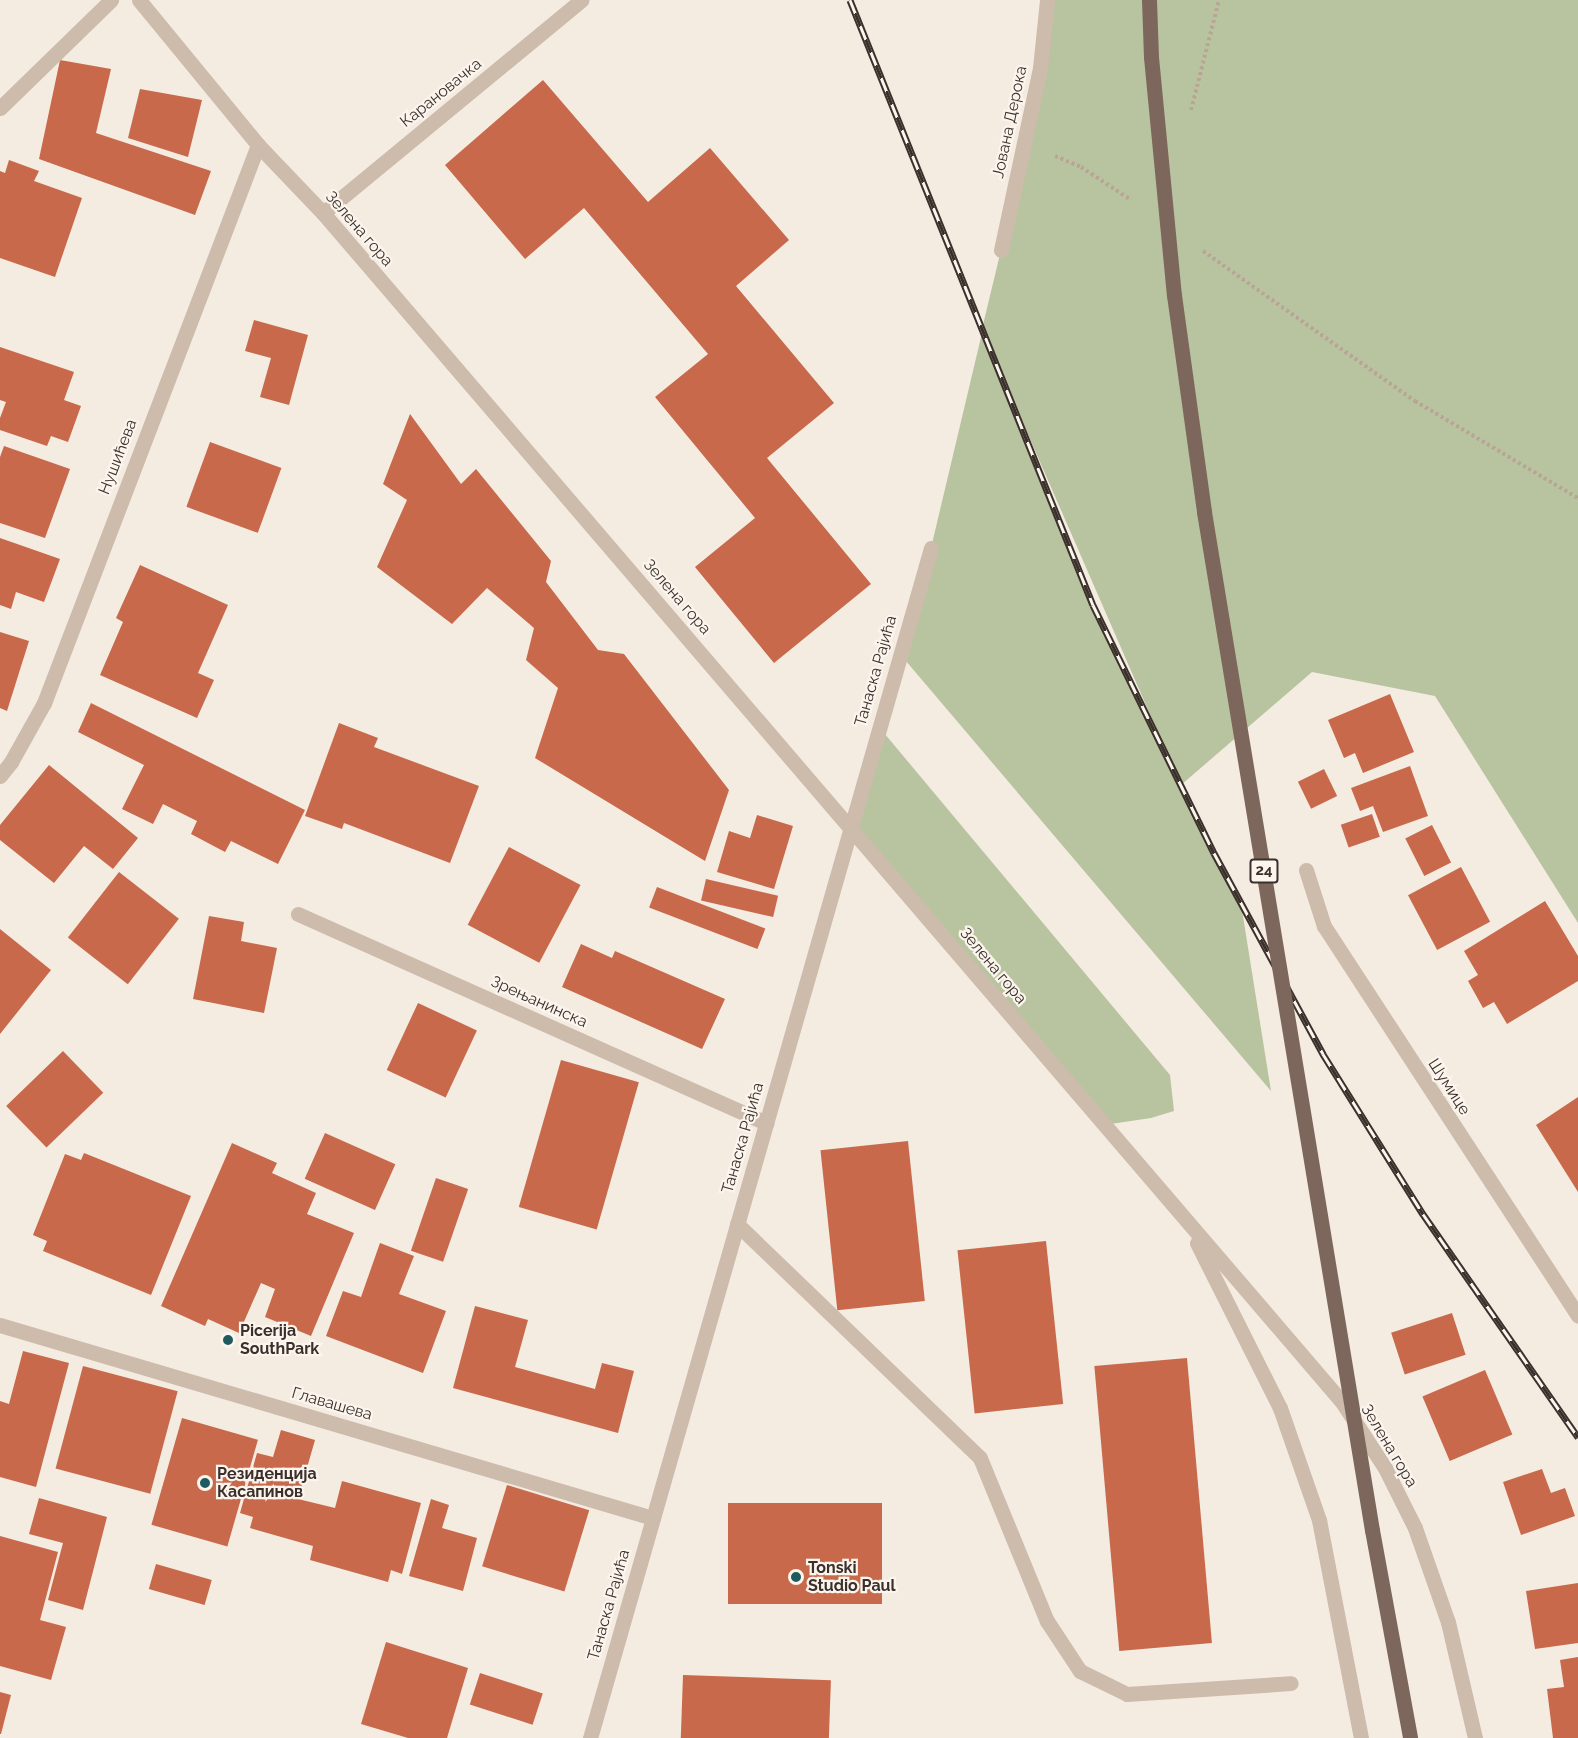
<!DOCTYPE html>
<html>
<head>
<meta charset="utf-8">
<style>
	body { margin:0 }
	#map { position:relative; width:1578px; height:1738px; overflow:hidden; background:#f4ebe1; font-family:Raleway,sans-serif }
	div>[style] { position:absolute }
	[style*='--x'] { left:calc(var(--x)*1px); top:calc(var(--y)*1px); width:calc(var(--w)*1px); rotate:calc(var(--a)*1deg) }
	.green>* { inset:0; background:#b8c4a0 }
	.building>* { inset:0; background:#c8694b; transform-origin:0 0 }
	.path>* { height:4px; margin-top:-2px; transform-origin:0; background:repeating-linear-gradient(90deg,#b9a596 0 3px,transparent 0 6px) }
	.service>* { height:15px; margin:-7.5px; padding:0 7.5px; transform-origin:7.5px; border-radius:7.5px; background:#cdbbac }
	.minor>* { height:15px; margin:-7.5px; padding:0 7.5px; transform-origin:7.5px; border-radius:7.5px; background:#cdbbac }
	.rail>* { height:7px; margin-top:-3.5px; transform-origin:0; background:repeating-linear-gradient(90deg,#fbf5ee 0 14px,#3b302b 0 28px); box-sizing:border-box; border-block:2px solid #3b302b }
	.primary-bridge>* { height:15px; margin:-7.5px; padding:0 7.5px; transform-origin:7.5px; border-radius:7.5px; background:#7d675c }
	.dots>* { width:16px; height:16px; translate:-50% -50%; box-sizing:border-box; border:3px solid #fbf5ee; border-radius:50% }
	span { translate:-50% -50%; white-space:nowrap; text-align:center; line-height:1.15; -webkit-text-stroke:4.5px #fbf5ee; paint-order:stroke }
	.shield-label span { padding:2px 4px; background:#fbf5ee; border:2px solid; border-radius:4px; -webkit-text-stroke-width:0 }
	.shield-label { font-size:15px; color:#3b302b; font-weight:700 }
	.street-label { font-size:16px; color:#3b302b }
	.poi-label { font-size:16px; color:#3b302b; font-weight:700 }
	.left { translate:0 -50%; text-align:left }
</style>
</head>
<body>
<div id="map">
	<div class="green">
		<i style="clip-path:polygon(1047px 0,1578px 0,1578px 923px,1435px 696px,1312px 672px,1181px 785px,1241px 904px,1271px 1091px,900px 654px,931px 548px,982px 333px,1093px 605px,1173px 767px,982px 329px,1001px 250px)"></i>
		<i style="clip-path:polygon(879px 727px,1170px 1075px,1174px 1111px,1151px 1118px,1104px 1125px,851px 827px)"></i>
	</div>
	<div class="building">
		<i style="clip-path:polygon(60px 60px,111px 69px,96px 133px,211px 171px,195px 215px,39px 159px)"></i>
		<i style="clip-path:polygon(543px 80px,648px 202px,710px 148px,789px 240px,736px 286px,834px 403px,767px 458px,871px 584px,774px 663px,695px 567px,755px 518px,655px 397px,708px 354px,584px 208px,525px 259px,445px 165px)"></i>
		<i style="clip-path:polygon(140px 89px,202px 100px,188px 157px,128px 138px)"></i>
		<i style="clip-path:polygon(9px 160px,39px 171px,34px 181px,82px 198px,55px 277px,0 258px,0 171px,5px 173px)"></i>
		<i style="clip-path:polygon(254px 320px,308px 335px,289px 405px,260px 397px,271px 358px,245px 351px)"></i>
		<i style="clip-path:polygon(0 347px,74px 372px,64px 400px,81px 406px,68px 442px,51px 436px,47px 446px,0 430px,0 418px,6px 402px,0 400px)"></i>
		<i style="clip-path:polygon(410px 414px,461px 484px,476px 469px,551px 561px,546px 582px,598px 650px,624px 654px,729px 790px,705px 861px,535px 758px,558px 688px,526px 660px,534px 628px,487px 588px,452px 624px,377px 567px,407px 500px,383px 484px)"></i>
		<i style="left:210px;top:442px;width:76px;height:69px;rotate:20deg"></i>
		<i style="clip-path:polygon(4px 446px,70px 469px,45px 538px,0 523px,0 457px)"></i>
		<i style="clip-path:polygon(0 538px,60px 559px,44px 602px,16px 592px,11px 609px,0 605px)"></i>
		<i style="clip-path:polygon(140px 565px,228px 605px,198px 673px,214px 680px,197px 718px,100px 675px,123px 622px,116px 618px)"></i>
		<i style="clip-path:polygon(0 632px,29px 641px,7px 711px,0 708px)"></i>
		<i style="clip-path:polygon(1390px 694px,1414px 752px,1363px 773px,1355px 753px,1344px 758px,1328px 720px)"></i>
		<i style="clip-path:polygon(91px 703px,305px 810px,278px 864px,231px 841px,225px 852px,191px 834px,197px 821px,163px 804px,153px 824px,122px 809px,144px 765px,78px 732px)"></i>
		<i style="clip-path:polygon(339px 723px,378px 738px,374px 747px,479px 786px,450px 863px,344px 823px,342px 829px,305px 816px)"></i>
		<i style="clip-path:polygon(49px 765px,138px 838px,113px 869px,84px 846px,54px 883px,0 840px,0 825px)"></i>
		<i style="clip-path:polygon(1410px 766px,1428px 816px,1383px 832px,1373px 806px,1360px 811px,1351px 788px)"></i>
		<i style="left:1324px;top:769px;width:30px;height:29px;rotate:64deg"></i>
		<i style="left:1372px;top:814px;width:24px;height:33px;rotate:71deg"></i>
		<i style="clip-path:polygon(757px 815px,793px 826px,774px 889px,717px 872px,729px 831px,750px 838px)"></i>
		<i style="left:1432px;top:825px;width:42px;height:30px;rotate:63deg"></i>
		<i style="left:509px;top:847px;width:81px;height:88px;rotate:28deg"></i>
		<i style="left:1461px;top:867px;width:62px;height:60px;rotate:62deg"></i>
		<i style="left:119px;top:872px;width:76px;height:83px;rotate:38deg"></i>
		<i style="left:706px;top:879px;width:74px;height:22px;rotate:13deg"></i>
		<i style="left:657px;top:887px;width:116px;height:22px;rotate:21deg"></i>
		<i style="clip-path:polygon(1545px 901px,1578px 956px,1578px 981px,1507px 1024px,1494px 1002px,1483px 1008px,1468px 981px,1478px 975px,1464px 951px)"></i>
		<i style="clip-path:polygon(209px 916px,244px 922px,241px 941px,277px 948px,264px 1013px,193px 999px)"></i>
		<i style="clip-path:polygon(0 929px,51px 970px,0 1034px)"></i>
		<i style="clip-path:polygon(581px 944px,612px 958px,615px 951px,725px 999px,702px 1049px,562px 987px)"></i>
		<i style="left:418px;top:1003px;width:65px;height:74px;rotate:25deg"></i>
		<i style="left:63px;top:1051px;width:58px;height:79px;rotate:46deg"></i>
		<i style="left:561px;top:1060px;width:81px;height:153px;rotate:16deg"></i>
		<i style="clip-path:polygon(1578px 1097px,1578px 1192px,1536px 1125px)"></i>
		<i style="left:325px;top:1133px;width:77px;height:50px;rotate:24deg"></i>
		<i style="left:908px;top:1141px;width:161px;height:88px;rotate:84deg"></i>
		<i style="clip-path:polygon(232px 1143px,277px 1163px,272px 1173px,316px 1193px,307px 1214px,354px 1233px,311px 1336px,265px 1317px,275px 1289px,261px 1283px,239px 1333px,208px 1319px,205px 1326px,161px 1306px)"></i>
		<i style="clip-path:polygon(84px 1153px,191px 1196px,151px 1295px,43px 1251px,47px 1241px,33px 1235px,65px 1154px,81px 1160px)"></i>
		<i style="left:436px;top:1178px;width:34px;height:77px;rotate:19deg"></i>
		<i style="left:1046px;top:1241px;width:164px;height:89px;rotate:84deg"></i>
		<i style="clip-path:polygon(380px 1243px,414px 1256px,399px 1294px,446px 1311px,423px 1373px,326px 1336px,343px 1291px,361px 1297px)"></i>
		<i style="clip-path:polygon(475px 1306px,528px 1320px,515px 1367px,595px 1389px,602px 1363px,634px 1371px,618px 1433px,453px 1388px)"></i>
		<i style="left:1452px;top:1313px;width:44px;height:64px;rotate:72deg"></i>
		<i style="clip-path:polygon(23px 1351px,69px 1363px,36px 1487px,0 1477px,0 1401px,9px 1404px)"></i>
		<i style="left:1187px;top:1358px;width:286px;height:93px;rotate:85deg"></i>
		<i style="left:83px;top:1366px;width:98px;height:106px;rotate:15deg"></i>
		<i style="left:1485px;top:1370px;width:70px;height:68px;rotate:67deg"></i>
		<i style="left:182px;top:1418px;width:79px;height:111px;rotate:16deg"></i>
		<i style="clip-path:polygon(281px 1430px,315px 1440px,298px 1499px,335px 1508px,342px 1481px,421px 1503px,402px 1574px,391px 1570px,388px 1582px,310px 1560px,313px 1546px,250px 1528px,253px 1517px,240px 1513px,257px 1453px,273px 1457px)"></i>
		<i style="clip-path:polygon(1542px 1469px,1551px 1493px,1565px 1488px,1575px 1516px,1521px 1535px,1503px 1482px)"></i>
		<i style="left:507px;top:1485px;width:86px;height:85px;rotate:17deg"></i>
		<i style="clip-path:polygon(39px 1498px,107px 1517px,83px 1610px,48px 1600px,63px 1543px,29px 1534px)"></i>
		<i style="clip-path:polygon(431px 1499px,449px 1505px,442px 1528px,477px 1538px,463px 1591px,409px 1576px)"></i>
		<i style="left:728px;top:1503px;width:154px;height:101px"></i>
		<i style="clip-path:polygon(0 1536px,58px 1552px,40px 1620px,66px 1627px,51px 1680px,0 1666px)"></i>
		<i style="left:156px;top:1564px;width:58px;height:26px;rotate:16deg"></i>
		<i style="clip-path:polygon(1578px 1583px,1578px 1643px,1535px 1649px,1526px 1591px)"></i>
		<i style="clip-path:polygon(386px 1642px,468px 1668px,447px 1738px,408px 1738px,361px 1724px)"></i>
		<i style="clip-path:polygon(1578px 1657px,1578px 1738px,1553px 1738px,1547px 1689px,1564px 1687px,1560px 1660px)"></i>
		<i style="left:480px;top:1673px;width:66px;height:33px;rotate:18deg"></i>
		<i style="left:683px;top:1675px;width:148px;height:63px;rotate:2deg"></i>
		<i style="clip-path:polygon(0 1692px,11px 1695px,1px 1734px,0 1734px)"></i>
	</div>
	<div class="path">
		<i style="--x:1191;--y:110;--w:114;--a:-75.7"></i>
		<i style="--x:1055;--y:156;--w:28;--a:23"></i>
		<i style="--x:1081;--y:167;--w:60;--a:33.4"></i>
		<i style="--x:1203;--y:251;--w:260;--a:35.3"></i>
		<i style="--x:1415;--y:401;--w:190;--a:30.8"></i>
	</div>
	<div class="service">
		<i style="--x:737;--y:1224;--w:337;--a:43.9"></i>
		<i style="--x:980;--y:1458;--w:176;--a:67.7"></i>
		<i style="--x:1047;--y:1621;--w:60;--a:56.6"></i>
		<i style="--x:1080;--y:1671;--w:52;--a:26.1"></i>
		<i style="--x:1127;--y:1694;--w:164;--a:-3.8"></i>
	</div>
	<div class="minor">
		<i style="--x:139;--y:0;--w:188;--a:50.6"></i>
		<i style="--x:258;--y:145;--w:94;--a:46.3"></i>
		<i style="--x:323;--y:213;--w:1566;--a:49.4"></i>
		<i style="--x:1342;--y:1402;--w:79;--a:56.9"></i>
		<i style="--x:1385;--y:1468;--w:67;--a:63.4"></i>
		<i style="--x:1415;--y:1528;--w:100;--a:70.7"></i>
		<i style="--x:1448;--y:1622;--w:119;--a:76.9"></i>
		<i style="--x:0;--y:108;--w:155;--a:-44.2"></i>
		<i style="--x:323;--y:213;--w:335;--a:-39.5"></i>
		<i style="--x:1001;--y:250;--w:186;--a:-77.9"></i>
		<i style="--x:1040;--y:68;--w:68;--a:-84.1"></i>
		<i style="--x:0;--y:776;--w:18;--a:-52"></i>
		<i style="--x:11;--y:762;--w:68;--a:-60.8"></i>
		<i style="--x:44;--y:703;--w:598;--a:-69.02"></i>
		<i style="--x:1306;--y:870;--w:59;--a:72.2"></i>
		<i style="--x:1324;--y:926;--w:465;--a:56.9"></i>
		<i style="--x:298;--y:914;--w:513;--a:24.06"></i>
		<i style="--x:1197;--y:1243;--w:185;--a:63.3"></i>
		<i style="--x:1280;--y:1408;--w:119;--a:70.8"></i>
		<i style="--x:1319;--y:1520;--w:222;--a:79.1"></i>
		<i style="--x:0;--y:1325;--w:681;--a:16.47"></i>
		<i style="--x:590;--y:1738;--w:1238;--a:-74.01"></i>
	</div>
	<div class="rail">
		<i style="--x:850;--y:0;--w:652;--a:68.12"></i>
		<i style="--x:1093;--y:605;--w:276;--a:64"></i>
		<i style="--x:1214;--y:853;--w:229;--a:61.5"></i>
		<i style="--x:1323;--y:1054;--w:189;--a:58"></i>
		<i style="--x:1423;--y:1214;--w:272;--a:55.2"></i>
	</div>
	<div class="primary-bridge">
		<i style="--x:1149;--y:0;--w:57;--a:88"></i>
		<i style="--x:1151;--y:57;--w:239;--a:84.5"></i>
		<i style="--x:1174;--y:295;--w:219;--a:82.1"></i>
		<i style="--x:1204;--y:512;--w:1032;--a:80.63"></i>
		<i style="--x:1372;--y:1530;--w:211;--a:79.6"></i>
	</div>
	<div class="dots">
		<i style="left:228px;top:1340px;background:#1f5a5e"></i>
		<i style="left:205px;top:1483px;background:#1f5a5e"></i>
		<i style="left:796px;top:1577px;background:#1f5a5e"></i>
	</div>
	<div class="shield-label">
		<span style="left:1264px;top:871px">24</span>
	</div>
	<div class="street-label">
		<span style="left:441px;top:93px;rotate:-39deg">Карановачка</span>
		<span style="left:1010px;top:122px;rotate:-78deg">Јована Дерока</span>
		<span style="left:359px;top:229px;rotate:49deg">Зелена гора</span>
		<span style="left:118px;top:457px;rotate:-69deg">Нушићева</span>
		<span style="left:677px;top:597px;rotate:49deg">Зелена гора</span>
		<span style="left:876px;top:671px;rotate:-74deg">Танаска Рајића</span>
		<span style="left:993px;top:966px;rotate:50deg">Зелена гора</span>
		<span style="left:539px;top:1002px;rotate:24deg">Зрењанинска</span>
		<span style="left:1449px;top:1087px;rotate:57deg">Шумице</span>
		<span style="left:743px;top:1138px;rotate:-74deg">Танаска Рајића</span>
		<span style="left:332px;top:1404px;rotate:16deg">Главашева</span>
		<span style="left:1389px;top:1446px;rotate:59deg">Зелена гора</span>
		<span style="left:609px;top:1605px;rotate:-74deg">Танаска Рајића</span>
	</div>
	<div class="poi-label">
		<span class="left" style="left:240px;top:1340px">Picerija<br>SouthPark</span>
		<span class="left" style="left:217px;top:1483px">Резиденција<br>Касапинов</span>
		<span class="left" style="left:808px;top:1577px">Tonski<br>Studio Paul</span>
	</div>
</div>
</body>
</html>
